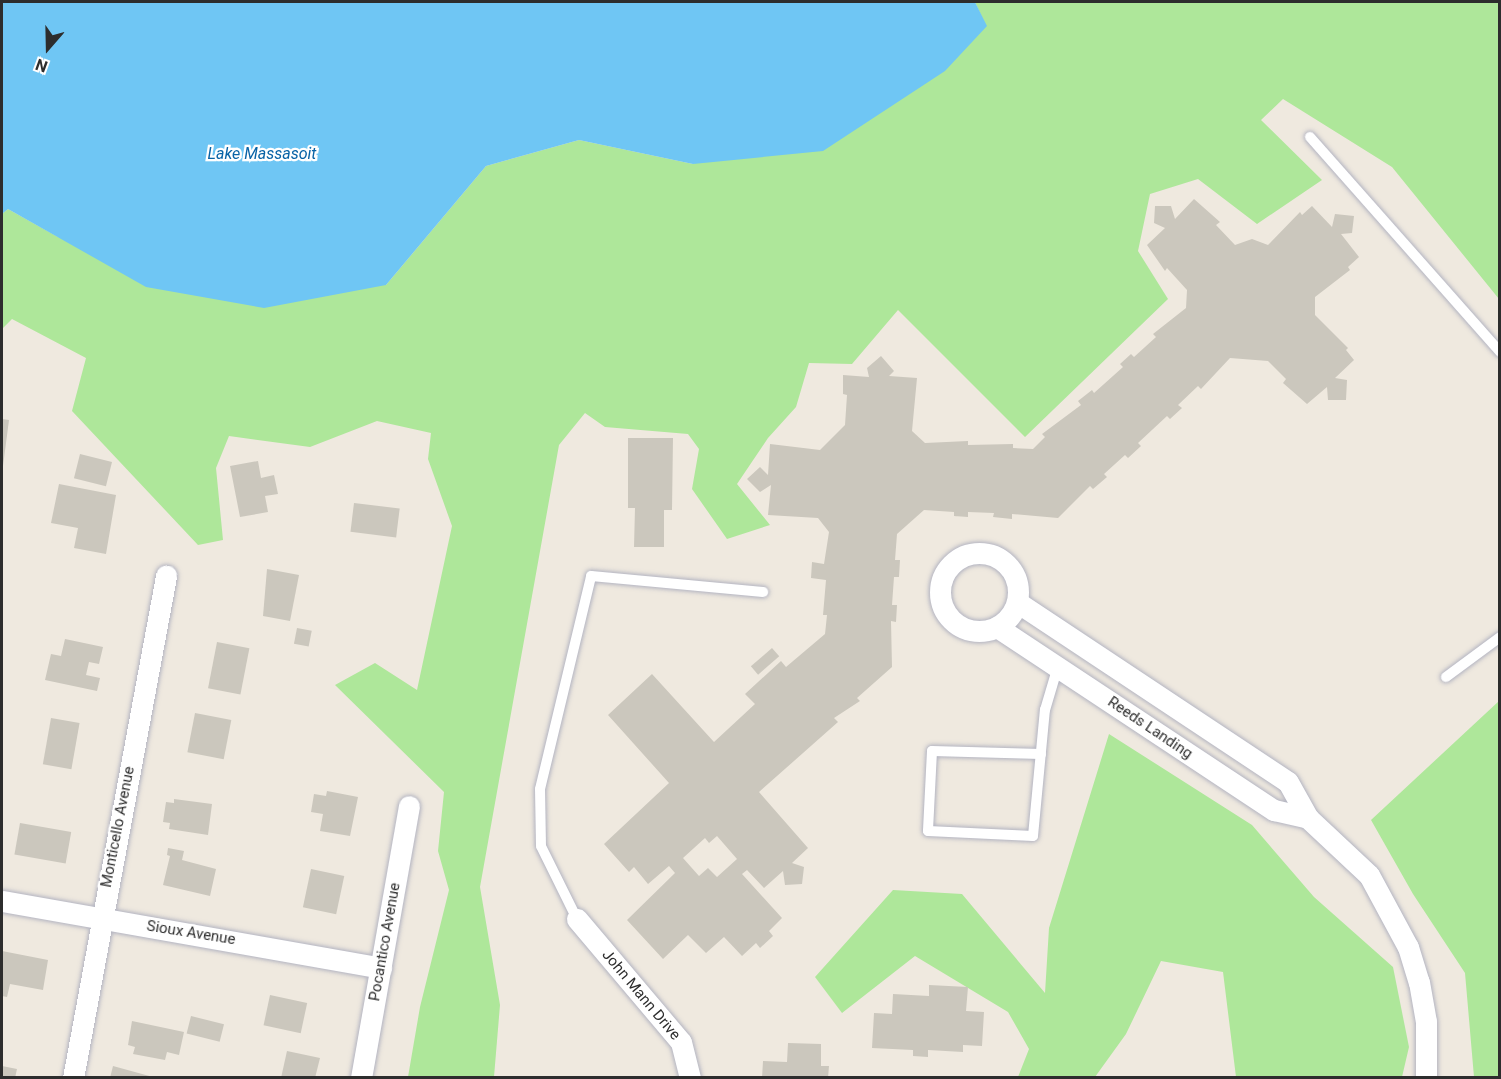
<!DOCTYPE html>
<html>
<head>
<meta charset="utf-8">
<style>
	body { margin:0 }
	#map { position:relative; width:1501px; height:1079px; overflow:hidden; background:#efe9df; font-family:Roboto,sans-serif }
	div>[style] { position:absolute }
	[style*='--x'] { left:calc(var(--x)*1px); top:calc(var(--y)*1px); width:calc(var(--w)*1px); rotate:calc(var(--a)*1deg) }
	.green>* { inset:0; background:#aee79a }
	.water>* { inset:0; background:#6fc6f4 }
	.building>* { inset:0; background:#cbc7bd; transform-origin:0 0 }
	.roads { filter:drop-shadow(0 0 2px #b3b4c1) drop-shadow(0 0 2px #b3b4c1) }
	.service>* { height:10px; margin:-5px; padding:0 5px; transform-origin:5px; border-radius:5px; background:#fff }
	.minor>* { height:21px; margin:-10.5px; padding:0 10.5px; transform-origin:10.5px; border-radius:10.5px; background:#fff }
	.minor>.ring { margin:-10.5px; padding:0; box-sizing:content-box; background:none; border:21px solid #fff; border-radius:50% }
	span { translate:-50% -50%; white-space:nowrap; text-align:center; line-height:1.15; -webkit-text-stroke:4.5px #fff; paint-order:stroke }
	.street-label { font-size:15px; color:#2d2d2d }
	.water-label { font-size:16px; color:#0863a6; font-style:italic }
	.frame { position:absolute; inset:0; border:3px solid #2d2d2d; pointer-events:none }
	.north { position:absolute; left:18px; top:18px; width:60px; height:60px; -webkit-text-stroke:4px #fff; paint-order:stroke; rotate:200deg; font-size:16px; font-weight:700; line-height:24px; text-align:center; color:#2d2d2d }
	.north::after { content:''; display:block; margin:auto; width:21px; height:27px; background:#2d2d2d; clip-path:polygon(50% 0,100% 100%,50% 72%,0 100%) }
</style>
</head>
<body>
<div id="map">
	<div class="green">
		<i style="clip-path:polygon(975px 2px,1499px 2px,1499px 299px,1392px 167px,1283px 99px,1261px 120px,1322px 180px,1257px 224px,1198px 179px,1150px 194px,1138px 251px,1168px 299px,1025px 437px,898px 310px,852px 364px,809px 363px,796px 407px,768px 438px,737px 484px,770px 525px,727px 539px,692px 489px,699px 449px,688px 434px,605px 427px,585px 413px,559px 445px,480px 887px,500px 1005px,494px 1077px,408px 1077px,420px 1007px,449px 890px,438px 851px,444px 792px,335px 685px,375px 663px,417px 690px,452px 526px,428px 459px,431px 433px,377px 421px,310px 447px,229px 436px,216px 468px,223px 540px,198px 545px,72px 411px,86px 358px,12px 319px,2px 329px,2px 214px,8px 209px,58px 237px,386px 285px,486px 166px,579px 140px,693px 164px,986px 26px)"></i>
		<i style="clip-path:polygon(1499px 701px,1499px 1077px,1474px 1077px,1465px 973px,1413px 894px,1371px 820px)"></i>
		<i style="clip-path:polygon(1109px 734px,1252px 825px,1314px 897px,1393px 967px,1409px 1047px,1402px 1077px,1236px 1077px,1223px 972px,1161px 961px,1126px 1034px,1095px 1077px,1018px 1077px,1029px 1049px,1008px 1012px,915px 956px,842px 1013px,815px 977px,893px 890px,962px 894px,1045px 993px,1049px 928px)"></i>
	</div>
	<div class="water">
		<i style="clip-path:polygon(2px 2px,975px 2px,987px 26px,945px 71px,823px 151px,693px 164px,579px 140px,486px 166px,386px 285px,264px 308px,146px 287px,8px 209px,2px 214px)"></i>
	</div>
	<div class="building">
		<i style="clip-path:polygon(evenodd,1194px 199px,1220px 222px,1216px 225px,1235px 245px,1252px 239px,1268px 245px,1300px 212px,1302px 215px,1312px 206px,1332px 227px,1335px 214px,1354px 216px,1352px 233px,1341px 234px,1359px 257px,1348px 267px,1350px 270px,1315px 297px,1315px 315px,1348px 348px,1346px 350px,1354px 360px,1335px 378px,1347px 380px,1346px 400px,1328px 400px,1327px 387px,1307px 404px,1283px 383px,1286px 379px,1268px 361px,1230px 358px,1201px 389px,1198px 386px,1178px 405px,1182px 408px,1170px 419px,1167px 416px,1138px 443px,1141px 446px,1128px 458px,1125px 455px,1104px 474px,1107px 477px,1093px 489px,1090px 486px,1058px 518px,1012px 514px,1012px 519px,993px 517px,994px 513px,968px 512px,968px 517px,954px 516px,954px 512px,924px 510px,897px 534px,895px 560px,900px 560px,899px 577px,894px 577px,892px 605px,897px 605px,896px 622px,891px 621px,892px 667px,857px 698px,860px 701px,834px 718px,838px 722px,759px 792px,808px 848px,792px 863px,804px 867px,802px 884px,785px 885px,783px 871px,764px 888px,747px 870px,742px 874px,782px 918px,769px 931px,773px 936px,760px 948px,756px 943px,742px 956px,724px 937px,706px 953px,688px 935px,663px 959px,627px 920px,675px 873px,669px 866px,648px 884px,634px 867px,629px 872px,604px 844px,669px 783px,608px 715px,652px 674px,714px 742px,755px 704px,745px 694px,781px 661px,786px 667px,825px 634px,827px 615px,823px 615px,826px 580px,811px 578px,812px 562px,824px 564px,829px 532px,818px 518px,768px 515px,771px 485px,760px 492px,747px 479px,760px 467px,768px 475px,770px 444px,820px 450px,845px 425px,847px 395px,843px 394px,843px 375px,869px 377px,867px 368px,881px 356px,894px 371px,889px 376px,917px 378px,912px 431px,925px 443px,968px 441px,968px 445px,1013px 444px,1013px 448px,1033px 449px,1045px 437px,1042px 434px,1081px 405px,1078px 401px,1092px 390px,1094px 393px,1123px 367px,1120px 364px,1131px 354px,1134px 357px,1156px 337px,1153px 334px,1186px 308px,1187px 290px,1167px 268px,1165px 271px,1147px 245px,1165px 228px,1154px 223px,1155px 206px,1171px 206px,1175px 219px,1194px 199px,717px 836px,737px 859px,717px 877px,708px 868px,699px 876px,683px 858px,705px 838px,709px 843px,717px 836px)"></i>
		<i style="clip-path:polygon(2px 419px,9px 420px,3px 466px,2px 466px)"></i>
		<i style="clip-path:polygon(628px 438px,673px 438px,672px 510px,664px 510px,664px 547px,634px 547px,635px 508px,628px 508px)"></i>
		<i style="left:80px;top:454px;width:33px;height:25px;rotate:14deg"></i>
		<i style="clip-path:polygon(258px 461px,261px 478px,274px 475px,278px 494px,265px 496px,268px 512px,240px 517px,230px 466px)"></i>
		<i style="clip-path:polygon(59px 484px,116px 495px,106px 554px,74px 548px,78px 528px,51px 523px)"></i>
		<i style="left:354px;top:503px;width:46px;height:29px;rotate:7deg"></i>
		<i style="clip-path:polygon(267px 569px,299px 575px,290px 621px,263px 616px)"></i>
		<i style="left:297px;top:628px;width:15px;height:16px;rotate:11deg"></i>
		<i style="clip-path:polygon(65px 639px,103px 647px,99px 664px,89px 662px,86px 675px,100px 678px,97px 691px,45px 680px,51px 654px,61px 656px)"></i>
		<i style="left:217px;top:642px;width:33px;height:47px;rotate:11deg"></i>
		<i style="left:772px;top:648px;width:11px;height:28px;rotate:49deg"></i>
		<i style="left:195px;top:713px;width:37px;height:40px;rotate:11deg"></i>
		<i style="left:51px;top:718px;width:29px;height:47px;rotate:10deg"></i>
		<i style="clip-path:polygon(327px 791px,358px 797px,350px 836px,320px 831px,323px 814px,311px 812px,314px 794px,326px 796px)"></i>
		<i style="clip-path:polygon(174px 799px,212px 804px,208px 835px,169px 829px,170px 823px,163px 822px,166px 802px,174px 803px)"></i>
		<i style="left:20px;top:823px;width:52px;height:32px;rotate:10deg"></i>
		<i style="clip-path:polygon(168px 848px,184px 851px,182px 860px,216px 869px,210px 896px,163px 885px,170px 856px,167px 855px)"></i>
		<i style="left:311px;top:869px;width:34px;height:39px;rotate:12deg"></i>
		<i style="clip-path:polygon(2px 951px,48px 960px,43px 990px,10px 984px,7px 997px,2px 996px)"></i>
		<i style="clip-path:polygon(929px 985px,968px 987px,966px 1011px,984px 1012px,982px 1046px,963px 1045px,963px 1052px,928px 1050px,928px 1057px,913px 1056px,913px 1050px,872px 1048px,874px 1013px,892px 1014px,893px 994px,929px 996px)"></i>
		<i style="left:270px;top:995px;width:38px;height:31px;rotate:12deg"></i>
		<i style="left:191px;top:1016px;width:34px;height:18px;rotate:14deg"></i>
		<i style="clip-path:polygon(132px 1021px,184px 1032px,179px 1055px,167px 1052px,165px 1060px,133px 1054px,135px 1047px,128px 1045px)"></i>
		<i style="clip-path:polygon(788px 1043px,821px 1044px,821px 1066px,829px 1066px,828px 1078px,762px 1078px,763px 1061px,787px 1062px)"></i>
		<i style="clip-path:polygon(287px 1051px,320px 1058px,315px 1078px,281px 1078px)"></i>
		<i style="clip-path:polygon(2px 1066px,17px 1069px,15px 1078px,2px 1078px)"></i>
		<i style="clip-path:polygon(113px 1066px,153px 1077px,152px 1078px,110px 1078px)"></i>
	</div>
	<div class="roads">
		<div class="service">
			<i style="--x:1310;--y:137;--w:287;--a:48.5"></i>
			<i style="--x:1446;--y:677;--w:67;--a:-36.5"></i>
			<i style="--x:1041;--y:754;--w:109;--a:-178.4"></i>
			<i style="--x:932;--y:751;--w:80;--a:92.9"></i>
			<i style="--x:928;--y:831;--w:105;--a:2.7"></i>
			<i style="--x:1033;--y:836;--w:127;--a:-84.6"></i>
			<i style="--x:1045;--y:710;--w:46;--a:-73.5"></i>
			<i style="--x:577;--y:919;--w:81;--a:-116.3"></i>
			<i style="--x:541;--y:846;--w:57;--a:-91"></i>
			<i style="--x:540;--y:789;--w:219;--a:-76.5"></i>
			<i style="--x:591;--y:576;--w:173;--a:5.3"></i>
		</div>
		<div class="minor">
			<i class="ring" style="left:940px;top:553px;width:57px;height:57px"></i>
			<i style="--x:1017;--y:602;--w:325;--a:33.6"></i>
			<i style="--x:1288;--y:782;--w:41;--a:60.9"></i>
			<i style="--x:1308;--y:818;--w:83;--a:43.1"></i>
			<i style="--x:1369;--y:875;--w:82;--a:61.6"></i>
			<i style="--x:1408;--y:947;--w:37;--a:73"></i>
			<i style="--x:1419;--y:982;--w:40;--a:80"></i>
			<i style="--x:1426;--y:1021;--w:57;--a:90"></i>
			<i style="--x:997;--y:627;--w:332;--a:33.5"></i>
			<i style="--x:1274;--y:810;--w:35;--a:13"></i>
			<i style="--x:2;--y:901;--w:385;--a:10"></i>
			<i style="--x:577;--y:919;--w:161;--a:49.8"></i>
			<i style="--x:681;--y:1042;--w:37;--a:76"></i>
			<i style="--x:73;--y:1078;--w:511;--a:-79.5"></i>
			<i style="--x:361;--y:1078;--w:276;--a:-80"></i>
		</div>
	</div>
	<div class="street-label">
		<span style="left:1150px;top:728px;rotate:34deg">Reeds Landing</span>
		<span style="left:118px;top:827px;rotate:-79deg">Monticello Avenue</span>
		<span style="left:191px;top:933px;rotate:9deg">Sioux Avenue</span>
		<span style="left:385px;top:942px;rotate:-80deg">Pocantico Avenue</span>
		<span style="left:641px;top:995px;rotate:50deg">John Mann Drive</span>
	</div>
	<div class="water-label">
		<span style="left:262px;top:154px">Lake Massasoit</span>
	</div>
	<div class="frame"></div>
	<div class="north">N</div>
</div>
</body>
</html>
